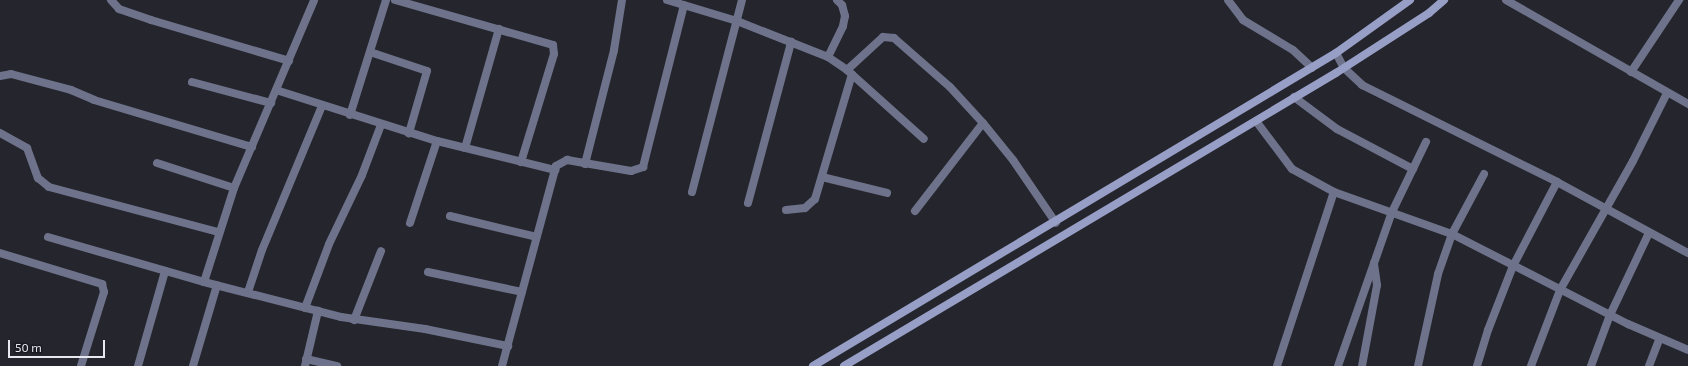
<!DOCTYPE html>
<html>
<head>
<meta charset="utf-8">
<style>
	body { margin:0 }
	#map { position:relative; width:1688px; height:366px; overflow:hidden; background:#24252d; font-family:"Exo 2",sans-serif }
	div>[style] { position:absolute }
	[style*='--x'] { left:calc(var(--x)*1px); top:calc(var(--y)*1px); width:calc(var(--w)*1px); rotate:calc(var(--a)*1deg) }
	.street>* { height:8px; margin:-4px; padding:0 4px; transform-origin:4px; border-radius:4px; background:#6e738b }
	.secondary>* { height:8px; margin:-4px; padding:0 4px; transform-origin:4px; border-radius:4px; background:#989fc6 }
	span { translate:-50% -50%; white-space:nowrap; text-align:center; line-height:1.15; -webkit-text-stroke:4px #1a1c23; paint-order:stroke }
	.scale { position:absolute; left:8px; top:340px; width:97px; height:18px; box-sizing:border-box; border:2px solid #e8e9ef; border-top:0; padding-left:5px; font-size:12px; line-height:14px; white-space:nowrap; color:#e8e9ef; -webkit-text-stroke:3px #1a1c23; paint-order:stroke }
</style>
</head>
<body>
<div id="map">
	<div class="street">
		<i style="--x:111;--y:0;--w:12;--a:48"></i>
		<i style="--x:119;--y:9;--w:34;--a:19"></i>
		<i style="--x:151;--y:20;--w:144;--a:16.5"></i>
		<i style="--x:395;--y:0;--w:164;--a:15.9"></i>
		<i style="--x:553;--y:45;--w:9;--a:84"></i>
		<i style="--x:554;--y:54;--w:113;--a:107"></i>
		<i style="--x:667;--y:0;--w:73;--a:16.7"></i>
		<i style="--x:737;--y:21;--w:98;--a:21.6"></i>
		<i style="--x:828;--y:57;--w:23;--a:34"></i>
		<i style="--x:847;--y:70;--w:103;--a:41.9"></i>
		<i style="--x:1228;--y:0;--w:25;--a:53"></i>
		<i style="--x:1243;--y:20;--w:58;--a:31"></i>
		<i style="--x:1293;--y:50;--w:26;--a:43"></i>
		<i style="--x:1506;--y:0;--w:210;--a:29.7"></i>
		<i style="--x:370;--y:52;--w:60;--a:18.4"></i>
		<i style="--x:427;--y:71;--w:65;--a:106.2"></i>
		<i style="--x:1336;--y:53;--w:17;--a:62"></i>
		<i style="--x:1344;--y:68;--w:25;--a:43"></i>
		<i style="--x:1362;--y:85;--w:218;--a:26.4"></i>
		<i style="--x:1557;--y:182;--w:149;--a:28.5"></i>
		<i style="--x:828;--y:57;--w:34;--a:-64"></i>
		<i style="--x:843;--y:26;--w:10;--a:-79"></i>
		<i style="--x:845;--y:16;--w:11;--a:-105"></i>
		<i style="--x:842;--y:5;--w:7;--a:-135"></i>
		<i style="--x:847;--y:70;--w:49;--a:-42.5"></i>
		<i style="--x:883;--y:37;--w:11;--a:5"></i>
		<i style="--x:894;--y:38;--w:74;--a:41.2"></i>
		<i style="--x:950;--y:87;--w:49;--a:47.5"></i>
		<i style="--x:983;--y:123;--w:48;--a:51"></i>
		<i style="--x:1013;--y:160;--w:76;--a:55.7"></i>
		<i style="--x:1631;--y:72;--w:87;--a:-56.3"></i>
		<i style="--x:0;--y:76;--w:11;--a:-10"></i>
		<i style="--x:11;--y:74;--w:62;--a:14.9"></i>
		<i style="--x:71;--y:90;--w:25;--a:23"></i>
		<i style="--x:94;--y:100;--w:165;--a:16.6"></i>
		<i style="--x:192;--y:82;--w:82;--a:14.9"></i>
		<i style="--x:276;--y:90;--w:169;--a:17.6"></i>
		<i style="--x:437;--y:141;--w:122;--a:13.8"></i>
		<i style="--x:1294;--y:97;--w:54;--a:36.7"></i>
		<i style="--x:1337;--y:129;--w:86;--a:27.8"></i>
		<i style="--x:350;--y:115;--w:121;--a:-72.6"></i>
		<i style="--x:1256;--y:121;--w:60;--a:53.1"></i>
		<i style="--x:1292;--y:169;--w:48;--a:28.7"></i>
		<i style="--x:1334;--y:192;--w:125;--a:19.6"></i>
		<i style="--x:1452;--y:234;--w:198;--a:27.1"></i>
		<i style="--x:1628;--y:324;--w:65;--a:23.4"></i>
		<i style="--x:0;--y:133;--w:31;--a:29"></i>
		<i style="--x:27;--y:148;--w:32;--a:70"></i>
		<i style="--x:38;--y:178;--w:14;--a:39"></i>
		<i style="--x:49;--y:187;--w:175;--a:14.9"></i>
		<i style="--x:465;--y:148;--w:124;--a:-74.1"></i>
		<i style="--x:157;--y:163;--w:81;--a:18"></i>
		<i style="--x:585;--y:164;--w:118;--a:-75.7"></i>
		<i style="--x:614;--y:50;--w:51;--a:-80.9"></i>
		<i style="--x:822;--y:177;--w:67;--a:13.8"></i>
		<i style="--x:692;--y:192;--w:198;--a:-75.4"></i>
		<i style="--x:748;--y:203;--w:167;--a:-75"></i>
		<i style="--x:786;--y:210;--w:19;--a:-6"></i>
		<i style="--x:805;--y:208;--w:13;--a:-42"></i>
		<i style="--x:815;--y:199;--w:130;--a:-73.5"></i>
		<i style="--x:915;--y:211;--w:111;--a:-52.3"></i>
		<i style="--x:450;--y:216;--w:89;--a:13.6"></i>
		<i style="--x:410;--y:223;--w:86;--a:-71.8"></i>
		<i style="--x:48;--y:237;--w:162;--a:16.1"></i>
		<i style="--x:204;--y:282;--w:141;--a:14.3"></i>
		<i style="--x:341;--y:317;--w:85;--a:8.1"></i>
		<i style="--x:425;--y:329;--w:85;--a:11.6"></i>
		<i style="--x:0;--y:253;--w:107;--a:16.9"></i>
		<i style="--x:102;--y:284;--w:8;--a:76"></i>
		<i style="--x:104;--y:292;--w:77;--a:107.3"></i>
		<i style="--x:428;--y:272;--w:96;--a:12"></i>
		<i style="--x:204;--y:282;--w:99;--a:-72.3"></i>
		<i style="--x:234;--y:188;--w:204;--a:-66.9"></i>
		<i style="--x:248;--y:292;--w:44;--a:-71.6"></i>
		<i style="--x:262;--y:250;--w:156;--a:-67.4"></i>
		<i style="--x:305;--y:308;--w:68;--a:-69.4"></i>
		<i style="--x:329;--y:244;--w:76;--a:-64.4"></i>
		<i style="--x:362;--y:175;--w:53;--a:-69.2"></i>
		<i style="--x:354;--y:320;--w:74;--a:-68.6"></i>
		<i style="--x:306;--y:359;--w:32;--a:13"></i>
		<i style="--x:138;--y:366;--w:99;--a:-74.1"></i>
		<i style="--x:193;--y:366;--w:84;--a:-73.5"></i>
		<i style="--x:305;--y:366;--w:57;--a:-76.7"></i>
		<i style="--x:502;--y:366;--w:207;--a:-74.9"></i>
		<i style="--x:556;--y:166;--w:13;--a:-29"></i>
		<i style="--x:567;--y:160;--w:65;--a:9.8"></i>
		<i style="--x:631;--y:171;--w:13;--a:-18"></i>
		<i style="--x:643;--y:167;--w:167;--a:-75.8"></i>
		<i style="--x:1277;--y:366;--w:183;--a:-71.9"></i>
		<i style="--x:1338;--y:366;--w:163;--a:-70.7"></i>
		<i style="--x:1392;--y:212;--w:78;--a:-64.1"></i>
		<i style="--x:1362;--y:366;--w:82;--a:-79.5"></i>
		<i style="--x:1377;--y:285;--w:22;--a:-98"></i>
		<i style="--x:1418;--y:366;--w:94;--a:-77.7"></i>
		<i style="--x:1438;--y:274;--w:42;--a:-70.7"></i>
		<i style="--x:1452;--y:234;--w:68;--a:-61.9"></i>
		<i style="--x:1477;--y:366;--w:38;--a:-73"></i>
		<i style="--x:1488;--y:330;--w:69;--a:-68.7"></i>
		<i style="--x:1513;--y:266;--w:95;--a:-62.4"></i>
		<i style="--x:1531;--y:366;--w:81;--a:-69.1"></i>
		<i style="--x:1560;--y:290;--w:148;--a:-60.5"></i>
		<i style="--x:1633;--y:161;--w:76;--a:-63.4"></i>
		<i style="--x:1591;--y:366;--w:54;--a:-69.6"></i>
		<i style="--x:1610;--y:315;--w:91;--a:-64.6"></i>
		<i style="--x:1649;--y:366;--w:30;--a:-69"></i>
	</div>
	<div class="secondary">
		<i style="--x:813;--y:366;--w:610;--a:-30.9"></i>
		<i style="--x:1336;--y:53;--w:91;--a:-35.6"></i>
		<i style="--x:844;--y:366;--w:573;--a:-30.78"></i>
		<i style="--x:1336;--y:73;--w:111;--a:-32.8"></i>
		<i style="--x:1429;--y:13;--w:20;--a:-41"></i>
	</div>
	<div class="scale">50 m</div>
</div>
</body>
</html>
